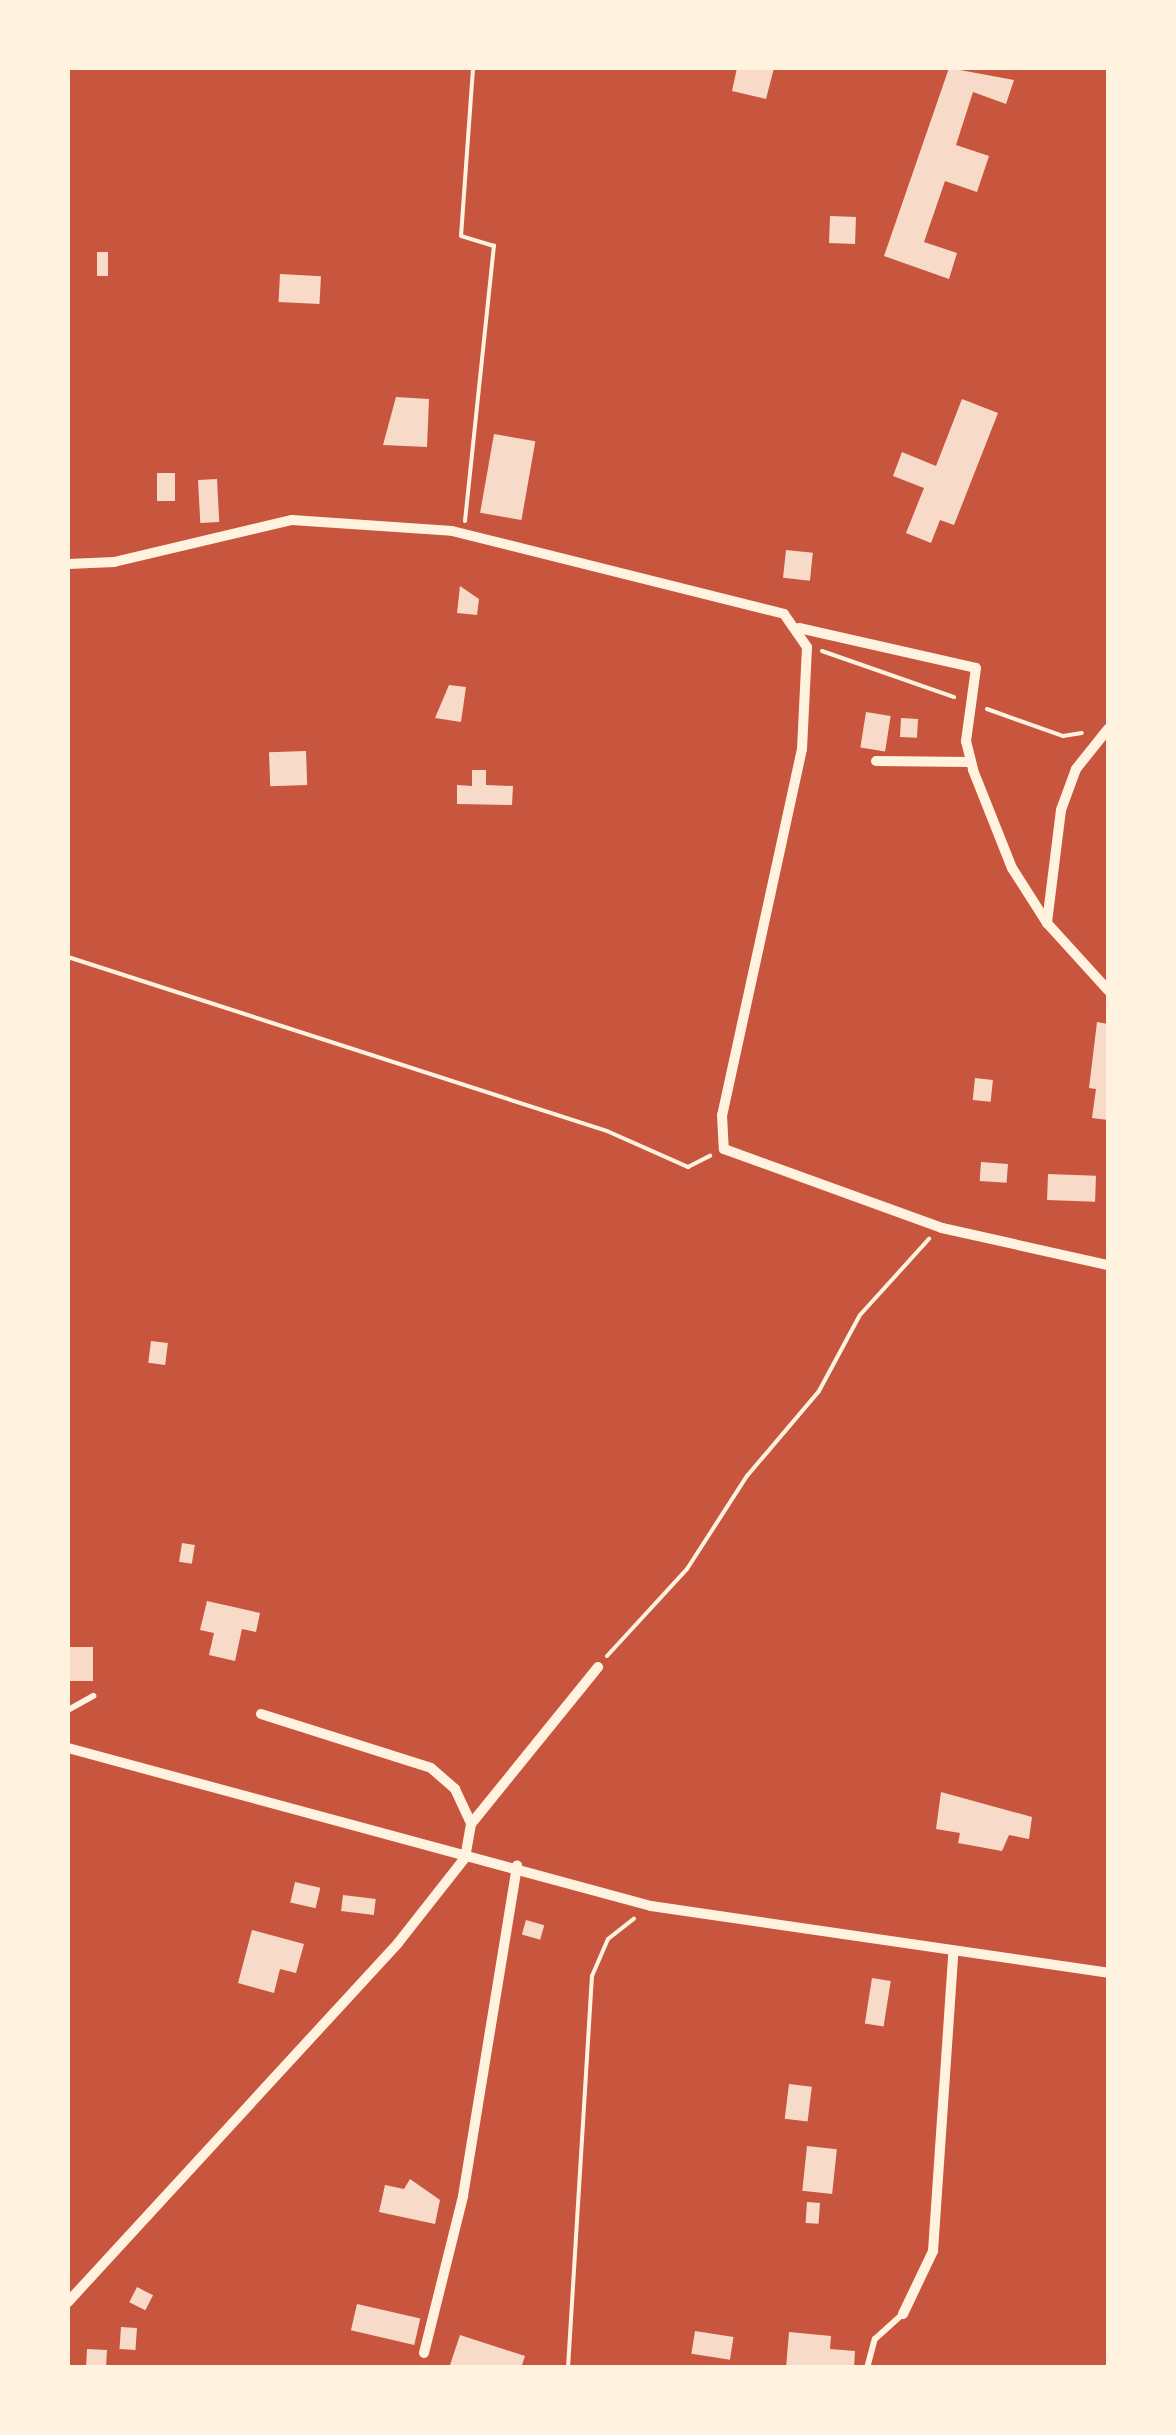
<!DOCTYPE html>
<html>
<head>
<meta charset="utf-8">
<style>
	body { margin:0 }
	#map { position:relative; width:1176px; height:2435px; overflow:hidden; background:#c8553d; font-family:Barlow,sans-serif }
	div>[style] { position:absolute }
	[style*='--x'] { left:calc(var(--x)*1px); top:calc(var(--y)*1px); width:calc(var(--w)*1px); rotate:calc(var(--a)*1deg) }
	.building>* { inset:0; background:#f7dbc8; transform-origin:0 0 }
	.path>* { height:4px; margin:-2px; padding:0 2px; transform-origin:2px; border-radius:2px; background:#fff3e0 }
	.service>* { height:6px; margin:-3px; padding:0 3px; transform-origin:3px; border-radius:3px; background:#fff3e0 }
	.minor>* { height:10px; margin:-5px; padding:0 5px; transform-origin:5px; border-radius:5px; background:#fff3e0 }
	span { translate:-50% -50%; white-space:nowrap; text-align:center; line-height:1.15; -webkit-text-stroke:8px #fff3e0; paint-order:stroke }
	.frame { position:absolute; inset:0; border:70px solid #fff3e0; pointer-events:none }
</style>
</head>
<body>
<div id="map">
	<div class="building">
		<i style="clip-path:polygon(737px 68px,774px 68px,766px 99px,732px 91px)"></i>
		<i style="clip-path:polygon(949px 68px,1014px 80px,1006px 104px,973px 92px,956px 145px,989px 156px,977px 192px,945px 181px,924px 242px,957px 253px,949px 279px,884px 256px)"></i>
		<i style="left:830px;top:216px;width:26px;height:27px;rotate:2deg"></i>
		<i style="left:97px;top:252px;width:11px;height:24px"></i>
		<i style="left:280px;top:274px;width:41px;height:28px;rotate:3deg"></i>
		<i style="clip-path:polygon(396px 397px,429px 399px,427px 447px,383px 445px)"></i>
		<i style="clip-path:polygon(962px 399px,998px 413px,954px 525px,940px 520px,931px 543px,906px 533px,924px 488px,893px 476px,902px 452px,936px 466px)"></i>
		<i style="left:494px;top:434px;width:42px;height:80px;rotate:10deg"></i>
		<i style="left:157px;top:473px;width:18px;height:28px"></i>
		<i style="left:217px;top:479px;width:43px;height:19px;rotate:87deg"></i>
		<i style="left:786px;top:550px;width:27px;height:28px;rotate:6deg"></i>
		<i style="clip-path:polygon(460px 586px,479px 599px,477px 615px,457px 613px)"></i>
		<i style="clip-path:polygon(449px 685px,466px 687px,461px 722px,435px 718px)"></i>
		<i style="left:866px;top:712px;width:25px;height:36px;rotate:9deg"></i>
		<i style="left:901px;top:718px;width:17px;height:19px;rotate:3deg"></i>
		<i style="left:306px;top:751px;width:34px;height:37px;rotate:88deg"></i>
		<i style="clip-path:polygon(472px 770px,486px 770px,486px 785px,513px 786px,512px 805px,457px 804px,457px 785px,472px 786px)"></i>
		<i style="clip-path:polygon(1097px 1022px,1108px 1024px,1108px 1120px,1092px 1118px,1096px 1089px,1089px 1088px)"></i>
		<i style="left:975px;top:1078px;width:18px;height:22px;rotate:6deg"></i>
		<i style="left:981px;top:1162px;width:27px;height:19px;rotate:4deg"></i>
		<i style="left:1048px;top:1174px;width:48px;height:26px;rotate:2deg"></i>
		<i style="left:151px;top:1341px;width:17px;height:22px;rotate:7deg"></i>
		<i style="left:182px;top:1543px;width:13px;height:19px;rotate:9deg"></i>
		<i style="clip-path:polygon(207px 1601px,260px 1613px,256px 1632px,242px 1629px,235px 1661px,209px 1655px,214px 1633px,200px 1630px)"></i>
		<i style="left:68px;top:1647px;width:25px;height:34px"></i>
		<i style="clip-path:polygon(941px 1792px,1032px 1817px,1029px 1839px,1009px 1835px,1002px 1851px,958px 1843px,960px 1833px,936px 1829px)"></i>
		<i style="left:295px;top:1882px;width:26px;height:21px;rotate:13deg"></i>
		<i style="left:343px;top:1895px;width:33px;height:16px;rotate:7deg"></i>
		<i style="left:526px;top:1920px;width:19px;height:15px;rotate:16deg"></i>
		<i style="clip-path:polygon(252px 1930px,304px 1944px,296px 1973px,280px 1969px,274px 1993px,238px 1983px)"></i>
		<i style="left:872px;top:1978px;width:19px;height:46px;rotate:9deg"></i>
		<i style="left:789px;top:2084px;width:23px;height:35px;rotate:7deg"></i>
		<i style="left:807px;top:2146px;width:30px;height:45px;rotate:6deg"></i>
		<i style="clip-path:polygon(410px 2179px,440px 2200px,435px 2224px,379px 2212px,385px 2185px,404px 2189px)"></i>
		<i style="left:807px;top:2202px;width:13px;height:21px;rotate:4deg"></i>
		<i style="left:137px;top:2287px;width:18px;height:17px;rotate:27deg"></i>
		<i style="left:357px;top:2304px;width:65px;height:27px;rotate:13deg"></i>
		<i style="left:121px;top:2327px;width:16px;height:22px;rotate:4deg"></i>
		<i style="left:695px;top:2331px;width:39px;height:23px;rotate:9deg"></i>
		<i style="clip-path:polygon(789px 2332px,831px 2336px,830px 2349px,855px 2351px,854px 2368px,786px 2368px)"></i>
		<i style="clip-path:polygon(460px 2335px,525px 2356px,521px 2368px,449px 2368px)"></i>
		<i style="left:87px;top:2349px;width:20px;height:19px;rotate:3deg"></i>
	</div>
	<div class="path">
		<i style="--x:465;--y:521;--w:277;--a:-84"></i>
		<i style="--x:494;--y:246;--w:34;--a:-163"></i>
		<i style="--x:461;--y:236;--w:168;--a:-85.9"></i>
		<i style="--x:822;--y:651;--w:140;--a:19.2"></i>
		<i style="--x:987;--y:709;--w:81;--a:19.6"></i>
		<i style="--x:1063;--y:736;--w:19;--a:-9"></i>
		<i style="--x:68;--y:957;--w:566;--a:17.89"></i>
		<i style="--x:607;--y:1131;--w:89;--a:24"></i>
		<i style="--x:688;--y:1167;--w:25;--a:-27"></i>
		<i style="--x:607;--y:1656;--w:118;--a:-47.4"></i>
		<i style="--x:687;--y:1569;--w:111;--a:-57.2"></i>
		<i style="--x:747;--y:1476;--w:111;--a:-49.7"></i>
		<i style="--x:819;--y:1391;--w:86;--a:-61.7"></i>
		<i style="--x:860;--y:1315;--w:103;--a:-47.8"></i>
		<i style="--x:568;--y:2368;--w:393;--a:-86.5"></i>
		<i style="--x:592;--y:1976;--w:40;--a:-66.6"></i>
		<i style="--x:608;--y:1939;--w:33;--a:-38"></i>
	</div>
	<div class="service">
		<i style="--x:68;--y:1710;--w:29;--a:-29"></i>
		<i style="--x:867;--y:2368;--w:30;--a:-75"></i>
		<i style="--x:875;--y:2339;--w:38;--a:-42"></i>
	</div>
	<div class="minor">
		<i style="--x:68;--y:564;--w:46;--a:-2.5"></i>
		<i style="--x:114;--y:562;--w:183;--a:-13.3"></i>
		<i style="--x:292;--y:520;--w:160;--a:3.9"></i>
		<i style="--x:452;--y:531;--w:342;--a:14"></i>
		<i style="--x:784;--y:614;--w:40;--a:55.1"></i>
		<i style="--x:807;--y:647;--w:102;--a:92.8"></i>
		<i style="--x:802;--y:749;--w:375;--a:102.3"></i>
		<i style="--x:722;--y:1115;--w:34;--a:87"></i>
		<i style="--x:724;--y:1149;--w:232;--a:19.9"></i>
		<i style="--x:942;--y:1228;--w:170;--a:12.6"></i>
		<i style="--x:799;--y:628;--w:181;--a:12.7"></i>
		<i style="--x:976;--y:668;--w:74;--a:97.8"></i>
		<i style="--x:966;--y:741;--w:30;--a:76"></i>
		<i style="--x:973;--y:770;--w:105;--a:68.3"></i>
		<i style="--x:1012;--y:868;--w:65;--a:57.5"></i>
		<i style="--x:1108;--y:729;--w:51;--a:128.7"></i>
		<i style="--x:1076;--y:769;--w:44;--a:110.1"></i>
		<i style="--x:1061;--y:810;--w:114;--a:97.1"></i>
		<i style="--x:1047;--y:923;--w:91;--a:47.7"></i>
		<i style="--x:876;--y:761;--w:95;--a:0.6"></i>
		<i style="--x:261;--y:1714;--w:178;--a:17.6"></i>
		<i style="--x:431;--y:1768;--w:32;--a:41"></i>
		<i style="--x:455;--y:1789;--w:38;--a:65"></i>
		<i style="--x:68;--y:1748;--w:604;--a:15.16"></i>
		<i style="--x:651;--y:1906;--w:462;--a:8.3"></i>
		<i style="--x:68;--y:2302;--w:488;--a:-47.4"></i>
		<i style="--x:398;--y:1943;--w:108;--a:-51.8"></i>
		<i style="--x:465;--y:1858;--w:35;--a:-80"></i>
		<i style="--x:471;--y:1824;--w:202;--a:-51"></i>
		<i style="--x:903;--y:2314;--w:70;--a:-64.5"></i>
		<i style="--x:933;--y:2251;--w:297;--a:-86.1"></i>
		<i style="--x:424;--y:2353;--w:162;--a:-76"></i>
		<i style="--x:463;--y:2196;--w:335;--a:-80.7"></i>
	</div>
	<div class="frame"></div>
</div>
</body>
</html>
